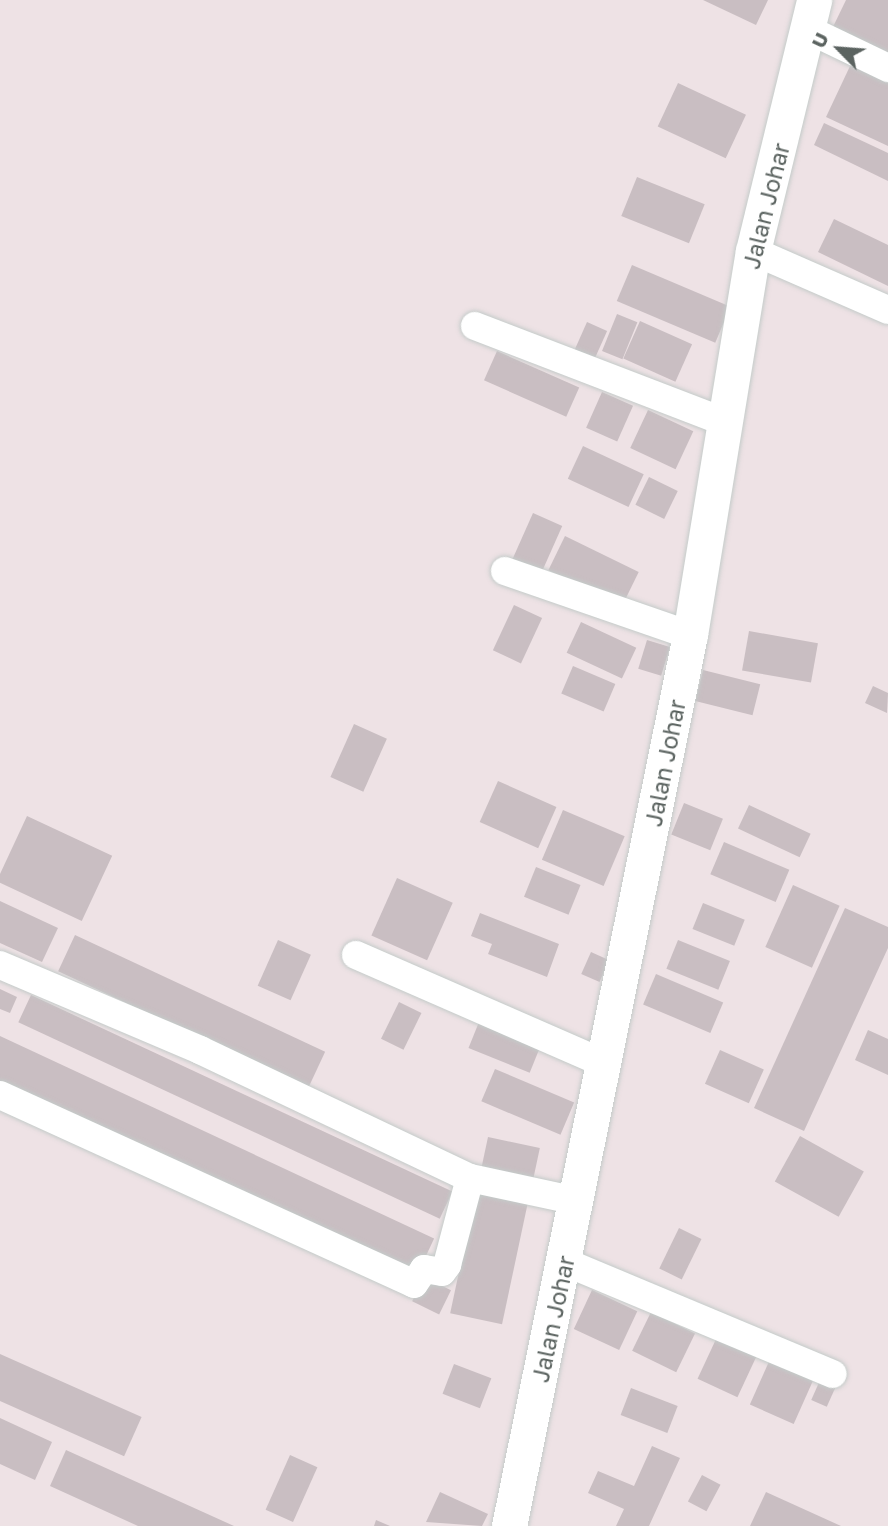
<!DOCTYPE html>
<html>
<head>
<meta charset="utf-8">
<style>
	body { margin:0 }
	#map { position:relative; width:888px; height:1526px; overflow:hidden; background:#eee2e5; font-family:"Golos Text",sans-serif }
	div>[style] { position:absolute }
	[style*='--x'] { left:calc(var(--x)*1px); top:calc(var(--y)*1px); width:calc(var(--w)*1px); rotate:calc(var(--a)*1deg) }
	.building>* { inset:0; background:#c9bec2; transform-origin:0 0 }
	.roads { filter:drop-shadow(0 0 2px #c4cbc9) drop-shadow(0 0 2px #c4cbc9) }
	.minor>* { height:28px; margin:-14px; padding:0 14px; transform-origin:14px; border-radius:14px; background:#fff }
	.tertiary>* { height:35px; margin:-17.5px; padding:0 17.5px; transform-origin:17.5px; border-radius:17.5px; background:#fff }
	span { translate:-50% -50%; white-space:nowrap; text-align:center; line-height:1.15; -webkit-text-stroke:5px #fff; paint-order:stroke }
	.street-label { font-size:23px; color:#5b6360 }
	.north { position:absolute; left:804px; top:14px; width:70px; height:70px; -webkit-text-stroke:5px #fff; paint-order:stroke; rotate:295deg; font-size:19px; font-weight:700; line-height:28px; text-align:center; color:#5b6360 }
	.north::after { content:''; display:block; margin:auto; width:24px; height:32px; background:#5b6360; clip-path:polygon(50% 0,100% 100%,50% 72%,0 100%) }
</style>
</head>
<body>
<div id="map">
	<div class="building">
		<i style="clip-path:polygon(703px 0,768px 0,756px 25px)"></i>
		<i style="clip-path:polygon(846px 0,888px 0,888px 59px,831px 31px)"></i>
		<i style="clip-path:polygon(851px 64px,888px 82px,888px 146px,826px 117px)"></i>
		<i style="left:678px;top:83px;width:75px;height:48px;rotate:25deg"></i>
		<i style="clip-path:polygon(824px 123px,888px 153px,888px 181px,814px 145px)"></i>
		<i style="left:637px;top:177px;width:73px;height:42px;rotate:22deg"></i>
		<i style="clip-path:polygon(834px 219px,888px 245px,888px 286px,818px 252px)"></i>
		<i style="left:632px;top:265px;width:107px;height:39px;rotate:23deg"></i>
		<i style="left:617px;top:314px;width:22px;height:40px;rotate:22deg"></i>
		<i style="left:640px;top:321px;width:57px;height:41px;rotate:24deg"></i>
		<i style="left:587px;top:322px;width:22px;height:33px;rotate:24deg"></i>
		<i style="left:497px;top:351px;width:90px;height:32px;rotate:24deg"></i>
		<i style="left:602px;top:392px;width:34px;height:39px;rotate:24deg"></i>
		<i style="left:648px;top:410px;width:50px;height:42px;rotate:25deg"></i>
		<i style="left:583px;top:446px;width:67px;height:36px;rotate:25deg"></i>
		<i style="left:649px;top:477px;width:32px;height:31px;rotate:26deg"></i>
		<i style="left:533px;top:513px;width:32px;height:50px;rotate:24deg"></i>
		<i style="left:565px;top:536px;width:82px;height:38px;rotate:26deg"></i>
		<i style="left:514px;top:605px;width:31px;height:50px;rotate:25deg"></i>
		<i style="left:581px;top:622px;width:61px;height:34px;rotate:25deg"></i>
		<i style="left:749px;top:631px;width:70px;height:40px;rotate:10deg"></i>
		<i style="left:647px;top:640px;width:24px;height:30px;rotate:17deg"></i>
		<i style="left:573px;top:666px;width:46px;height:30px;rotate:23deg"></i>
		<i style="left:703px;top:670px;width:59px;height:32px;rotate:14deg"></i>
		<i style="clip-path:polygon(873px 686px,888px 693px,887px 713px,865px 703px)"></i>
		<i style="left:354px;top:724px;width:36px;height:58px;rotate:24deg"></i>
		<i style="left:498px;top:781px;width:64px;height:45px;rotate:24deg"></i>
		<i style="left:684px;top:803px;width:42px;height:34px;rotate:22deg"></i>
		<i style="left:749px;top:805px;width:68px;height:26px;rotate:25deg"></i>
		<i style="left:563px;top:810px;width:67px;height:54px;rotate:23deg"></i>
		<i style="left:27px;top:816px;width:94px;height:72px;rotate:25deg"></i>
		<i style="left:724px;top:842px;width:71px;height:35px;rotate:23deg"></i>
		<i style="left:536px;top:867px;width:48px;height:32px;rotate:22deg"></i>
		<i style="left:397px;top:878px;width:61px;height:63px;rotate:24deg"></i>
		<i style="left:793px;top:885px;width:51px;height:68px;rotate:24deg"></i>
		<i style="clip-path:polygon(0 901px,58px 928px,42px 962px,0 943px)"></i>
		<i style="left:703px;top:903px;width:45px;height:28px;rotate:22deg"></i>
		<i style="clip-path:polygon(845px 908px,888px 927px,888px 948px,804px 1131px,754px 1108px)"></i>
		<i style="clip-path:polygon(480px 913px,559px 944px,547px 977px,488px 954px,492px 944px,471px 936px)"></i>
		<i style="left:75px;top:935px;width:276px;height:40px;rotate:25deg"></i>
		<i style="left:278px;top:940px;width:36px;height:50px;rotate:24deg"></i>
		<i style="left:678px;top:940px;width:56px;height:31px;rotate:22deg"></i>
		<i style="left:591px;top:952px;width:20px;height:24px;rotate:24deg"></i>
		<i style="left:656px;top:974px;width:73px;height:33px;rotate:23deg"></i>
		<i style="clip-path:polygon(0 989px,17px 997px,10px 1013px,0 1009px)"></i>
		<i style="left:31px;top:995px;width:465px;height:30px;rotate:25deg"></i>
		<i style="left:399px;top:1002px;width:25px;height:41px;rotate:26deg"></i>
		<i style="left:479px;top:1022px;width:66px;height:28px;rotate:22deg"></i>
		<i style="clip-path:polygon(868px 1030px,888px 1039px,888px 1075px,855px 1060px)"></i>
		<i style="left:0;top:1036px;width:479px;height:49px;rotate:25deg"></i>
		<i style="left:720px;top:1050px;width:48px;height:37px;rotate:24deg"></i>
		<i style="left:495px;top:1069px;width:86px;height:35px;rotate:23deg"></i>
		<i style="left:800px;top:1136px;width:73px;height:52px;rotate:29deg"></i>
		<i style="left:488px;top:1137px;width:53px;height:32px;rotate:12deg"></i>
		<i style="left:477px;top:1187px;width:53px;height:129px;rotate:12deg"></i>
		<i style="left:679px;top:1228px;width:25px;height:45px;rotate:26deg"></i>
		<i style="left:424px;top:1277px;width:30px;height:27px;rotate:26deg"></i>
		<i style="left:592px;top:1290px;width:50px;height:43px;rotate:25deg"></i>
		<i style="left:651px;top:1312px;width:49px;height:43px;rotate:26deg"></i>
		<i style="left:717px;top:1337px;width:44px;height:46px;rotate:25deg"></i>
		<i style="left:0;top:1354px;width:155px;height:43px;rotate:24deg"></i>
		<i style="left:771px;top:1357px;width:48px;height:52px;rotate:24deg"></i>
		<i style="left:454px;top:1364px;width:40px;height:32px;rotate:21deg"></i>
		<i style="left:821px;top:1378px;width:17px;height:24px;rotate:24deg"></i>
		<i style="left:631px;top:1388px;width:50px;height:29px;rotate:21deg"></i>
		<i style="clip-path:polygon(0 1418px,52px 1442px,35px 1480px,0 1464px)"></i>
		<i style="clip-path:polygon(652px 1446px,680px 1458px,649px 1526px,616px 1526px,624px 1509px,588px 1493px,598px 1471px,634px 1486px)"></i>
		<i style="clip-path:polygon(66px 1450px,234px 1526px,138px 1526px,50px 1486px)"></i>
		<i style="left:290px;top:1455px;width:30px;height:60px;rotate:24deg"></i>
		<i style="left:702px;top:1475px;width:21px;height:30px;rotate:28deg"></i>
		<i style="clip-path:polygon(440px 1492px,488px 1514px,482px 1526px,426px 1522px)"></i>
		<i style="clip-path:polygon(766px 1492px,841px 1526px,750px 1526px)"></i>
		<i style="clip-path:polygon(376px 1520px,390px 1526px,374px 1526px)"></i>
	</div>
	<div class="roads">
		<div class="minor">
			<i style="--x:809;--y:30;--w:88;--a:25.7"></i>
			<i style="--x:753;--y:251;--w:147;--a:23.6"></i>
			<i style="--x:475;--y:326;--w:268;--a:21"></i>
			<i style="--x:505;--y:571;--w:196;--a:19.1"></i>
			<i style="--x:356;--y:955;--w:273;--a:23.6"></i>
			<i style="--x:0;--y:965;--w:217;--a:23"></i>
			<i style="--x:200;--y:1050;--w:299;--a:25.4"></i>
			<i style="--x:470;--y:1178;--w:109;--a:12.1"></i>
			<i style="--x:0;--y:1095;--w:455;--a:24.5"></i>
			<i style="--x:414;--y:1284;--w:18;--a:-56"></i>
			<i style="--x:424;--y:1269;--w:18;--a:9"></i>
			<i style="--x:442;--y:1272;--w:9;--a:-54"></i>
			<i style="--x:447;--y:1265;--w:90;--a:-75.2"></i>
			<i style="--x:565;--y:1262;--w:290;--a:22.7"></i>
		</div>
		<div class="tertiary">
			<i style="--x:509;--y:1526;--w:909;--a:-78.52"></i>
			<i style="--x:690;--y:635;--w:389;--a:-80.7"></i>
			<i style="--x:753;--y:251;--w:258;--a:-76.3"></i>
		</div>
	</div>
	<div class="street-label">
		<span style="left:766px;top:206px;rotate:-76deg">Jalan Johar</span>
		<span style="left:665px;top:763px;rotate:-79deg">Jalan Johar</span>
		<span style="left:553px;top:1319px;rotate:-78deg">Jalan Johar</span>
	</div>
	<div class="north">U</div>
</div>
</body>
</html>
